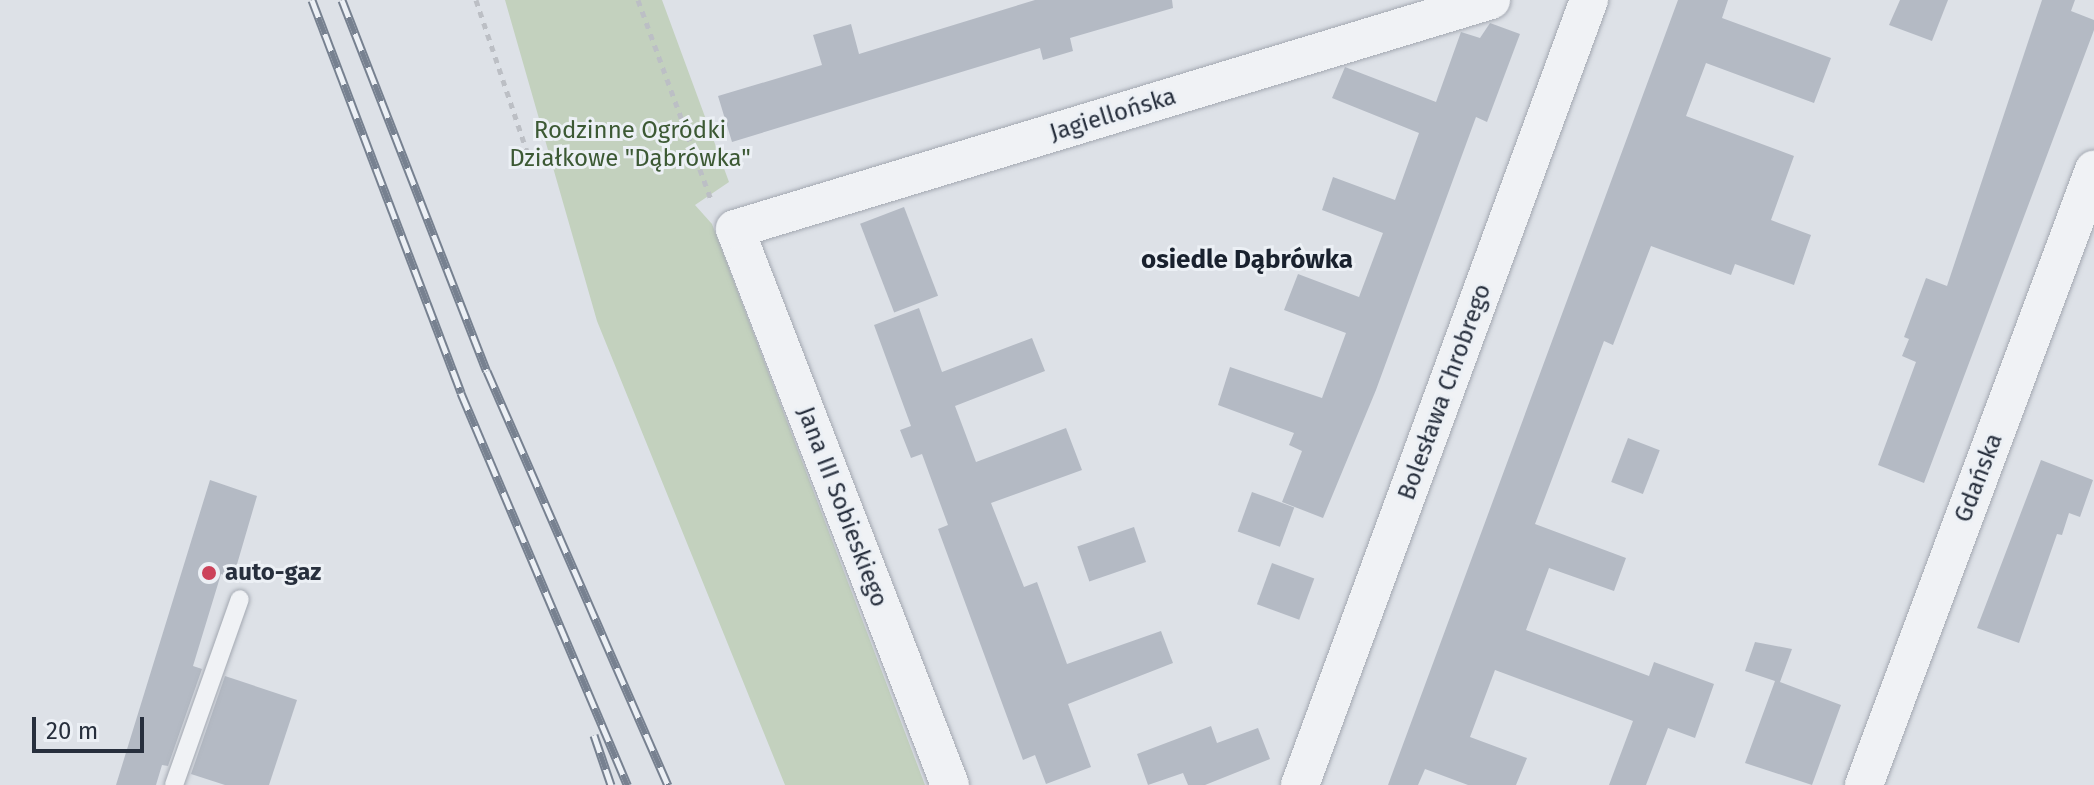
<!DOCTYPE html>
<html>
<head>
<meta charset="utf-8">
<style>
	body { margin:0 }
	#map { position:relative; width:2094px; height:785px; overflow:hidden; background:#dde1e7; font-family:"Fira Sans",sans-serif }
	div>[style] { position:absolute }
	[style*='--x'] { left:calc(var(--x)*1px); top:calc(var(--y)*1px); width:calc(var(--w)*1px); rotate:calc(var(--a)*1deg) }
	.green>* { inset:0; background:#c3d1be }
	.building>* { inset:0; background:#b4bac4; transform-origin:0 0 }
	.path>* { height:5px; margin-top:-2.5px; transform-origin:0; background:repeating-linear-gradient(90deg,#bcbfc5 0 6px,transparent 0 12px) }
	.roads { filter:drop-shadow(0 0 2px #a3a8b1) drop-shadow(0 0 2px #a3a8b1) }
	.service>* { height:18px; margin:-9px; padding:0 9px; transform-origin:9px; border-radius:9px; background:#f0f2f5 }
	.minor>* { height:38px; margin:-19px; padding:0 19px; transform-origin:19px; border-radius:19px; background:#f0f2f5 }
	.rail>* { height:9px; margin-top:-4.5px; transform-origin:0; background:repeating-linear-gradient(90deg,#ecf0f5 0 18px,#778190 0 36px); box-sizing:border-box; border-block:2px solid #778190 }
	.dots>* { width:22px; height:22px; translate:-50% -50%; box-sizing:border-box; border:4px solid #ecf0f5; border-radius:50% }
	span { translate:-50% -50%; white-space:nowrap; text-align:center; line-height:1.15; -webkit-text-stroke:6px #ecf0f5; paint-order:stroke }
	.street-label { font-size:24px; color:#272f3d }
	.park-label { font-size:24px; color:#3c5934 }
	.poi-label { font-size:24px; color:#272f3d; font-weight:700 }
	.left { translate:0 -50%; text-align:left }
	.neighbourhood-label { font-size:26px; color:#19212e; font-weight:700 }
	.scale { position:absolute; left:32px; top:717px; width:112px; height:36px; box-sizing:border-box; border:4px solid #272f3d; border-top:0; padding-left:10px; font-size:24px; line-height:28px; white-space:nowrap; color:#272f3d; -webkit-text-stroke:6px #ecf0f5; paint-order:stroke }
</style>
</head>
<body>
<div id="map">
	<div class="green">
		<i style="clip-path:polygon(505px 0,662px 0,729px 182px,695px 205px,712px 224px,925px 785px,785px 785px,597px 321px)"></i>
	</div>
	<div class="building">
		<i style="clip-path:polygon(1035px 0,1172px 0,1173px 8px,1070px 38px,1073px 51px,1043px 60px,1040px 48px,732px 142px,718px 96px,822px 65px,813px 35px,851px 24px,859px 54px)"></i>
		<i style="clip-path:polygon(1678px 0,1728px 0,1722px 18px,1831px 58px,1814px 103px,1706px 63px,1686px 116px,1794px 156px,1771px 220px,1811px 235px,1794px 285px,1735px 264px,1731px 275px,1651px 246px,1613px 345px,1604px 341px,1535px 524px,1626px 558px,1614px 591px,1549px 568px,1526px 630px,1649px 676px,1654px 662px,1714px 684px,1695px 738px,1668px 728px,1646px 785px,1609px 785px,1633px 721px,1495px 670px,1470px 737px,1527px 758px,1516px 785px,1468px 785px,1425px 769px,1418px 785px,1388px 785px)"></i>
		<i style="clip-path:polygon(1900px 0,1948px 0,1932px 41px,1889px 25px)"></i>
		<i style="clip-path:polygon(2042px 0,2075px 0,2071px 11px,2094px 20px,2094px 30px,1924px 483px,1878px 465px,1916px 362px,1902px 356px,1909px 339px,1904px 337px,1926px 278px,1947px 286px)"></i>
		<i style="clip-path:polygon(1490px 23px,1520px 34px,1487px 122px,1476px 117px,1376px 390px,1323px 518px,1282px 502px,1302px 451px,1289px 445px,1294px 433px,1218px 405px,1230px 367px,1322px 398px,1346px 333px,1284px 310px,1298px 274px,1359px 297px,1383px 233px,1322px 210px,1333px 177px,1395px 200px,1419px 133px,1332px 98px,1345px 67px,1436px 102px,1461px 32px,1480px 38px)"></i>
		<i style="left:904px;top:207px;width:95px;height:47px;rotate:69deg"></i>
		<i style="clip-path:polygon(919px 308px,942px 372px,1032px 338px,1045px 371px,955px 406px,976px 462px,1066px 428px,1082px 470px,991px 503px,1024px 587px,1037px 582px,1067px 664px,1161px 631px,1173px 663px,1068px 704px,1091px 767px,1046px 784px,1035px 755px,1023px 760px,938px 529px,948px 525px,922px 454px,911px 458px,900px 430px,911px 426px,874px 325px)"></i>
		<i style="left:1628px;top:438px;width:34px;height:47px;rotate:21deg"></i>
		<i style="clip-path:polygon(2041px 460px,2093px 480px,2080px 517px,2069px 513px,2062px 535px,2057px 534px,2019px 643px,1977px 628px)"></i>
		<i style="clip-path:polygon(210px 480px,257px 496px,233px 578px,221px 574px,193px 666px,202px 669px,168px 766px,162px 765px,156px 785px,116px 785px)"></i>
		<i style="left:1252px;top:492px;width:45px;height:42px;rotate:20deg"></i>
		<i style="left:1134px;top:527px;width:37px;height:60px;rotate:71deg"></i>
		<i style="left:1272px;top:563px;width:45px;height:44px;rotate:20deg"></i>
		<i style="clip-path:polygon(1755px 642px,1792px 649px,1780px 682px,1841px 705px,1812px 785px,1745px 763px,1775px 681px,1745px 671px)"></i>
		<i style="clip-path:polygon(225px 676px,297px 700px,269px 785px,225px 785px,191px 774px)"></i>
		<i style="clip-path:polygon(1211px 726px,1217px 743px,1258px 728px,1270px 759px,1205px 785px,1188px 785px,1183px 773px,1148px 785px,1137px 754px)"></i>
	</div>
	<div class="path">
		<i style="--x:476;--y:0;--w:175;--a:71.4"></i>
		<i style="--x:638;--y:0;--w:213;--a:69.9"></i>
	</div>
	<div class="roads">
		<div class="service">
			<i style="--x:174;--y:785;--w:197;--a:-70.5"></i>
		</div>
		<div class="minor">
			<i style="--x:950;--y:785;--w:596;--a:-111.14"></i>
			<i style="--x:735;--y:229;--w:790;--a:-16.85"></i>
			<i style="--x:1300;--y:785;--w:837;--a:-69.79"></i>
			<i style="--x:1864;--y:785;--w:657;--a:-69.5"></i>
		</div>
	</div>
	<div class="rail">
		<i style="--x:312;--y:0;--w:420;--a:69.2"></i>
		<i style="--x:461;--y:393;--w:426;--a:67"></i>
		<i style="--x:342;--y:0;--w:398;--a:68.7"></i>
		<i style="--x:487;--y:371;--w:452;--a:66.4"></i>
		<i style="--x:594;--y:735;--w:53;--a:71.2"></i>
	</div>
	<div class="dots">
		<i style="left:209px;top:573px;background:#cc425a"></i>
	</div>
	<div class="street-label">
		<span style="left:1113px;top:115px;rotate:-17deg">Jagiellońska</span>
		<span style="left:1445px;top:392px;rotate:-70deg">Bolesława Chrobrego</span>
		<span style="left:1979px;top:478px;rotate:-69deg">Gdańska</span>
		<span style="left:842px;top:507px;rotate:69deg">Jana III Sobieskiego</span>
	</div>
	<div class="park-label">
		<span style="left:630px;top:145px">Rodzinne Ogródki<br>Działkowe "Dąbrówka"</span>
	</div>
	<div class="poi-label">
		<span class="left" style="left:225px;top:573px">auto-gaz</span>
	</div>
	<div class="neighbourhood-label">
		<span style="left:1247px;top:260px">osiedle Dąbrówka</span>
	</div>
	<div class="scale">20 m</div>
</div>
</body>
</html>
